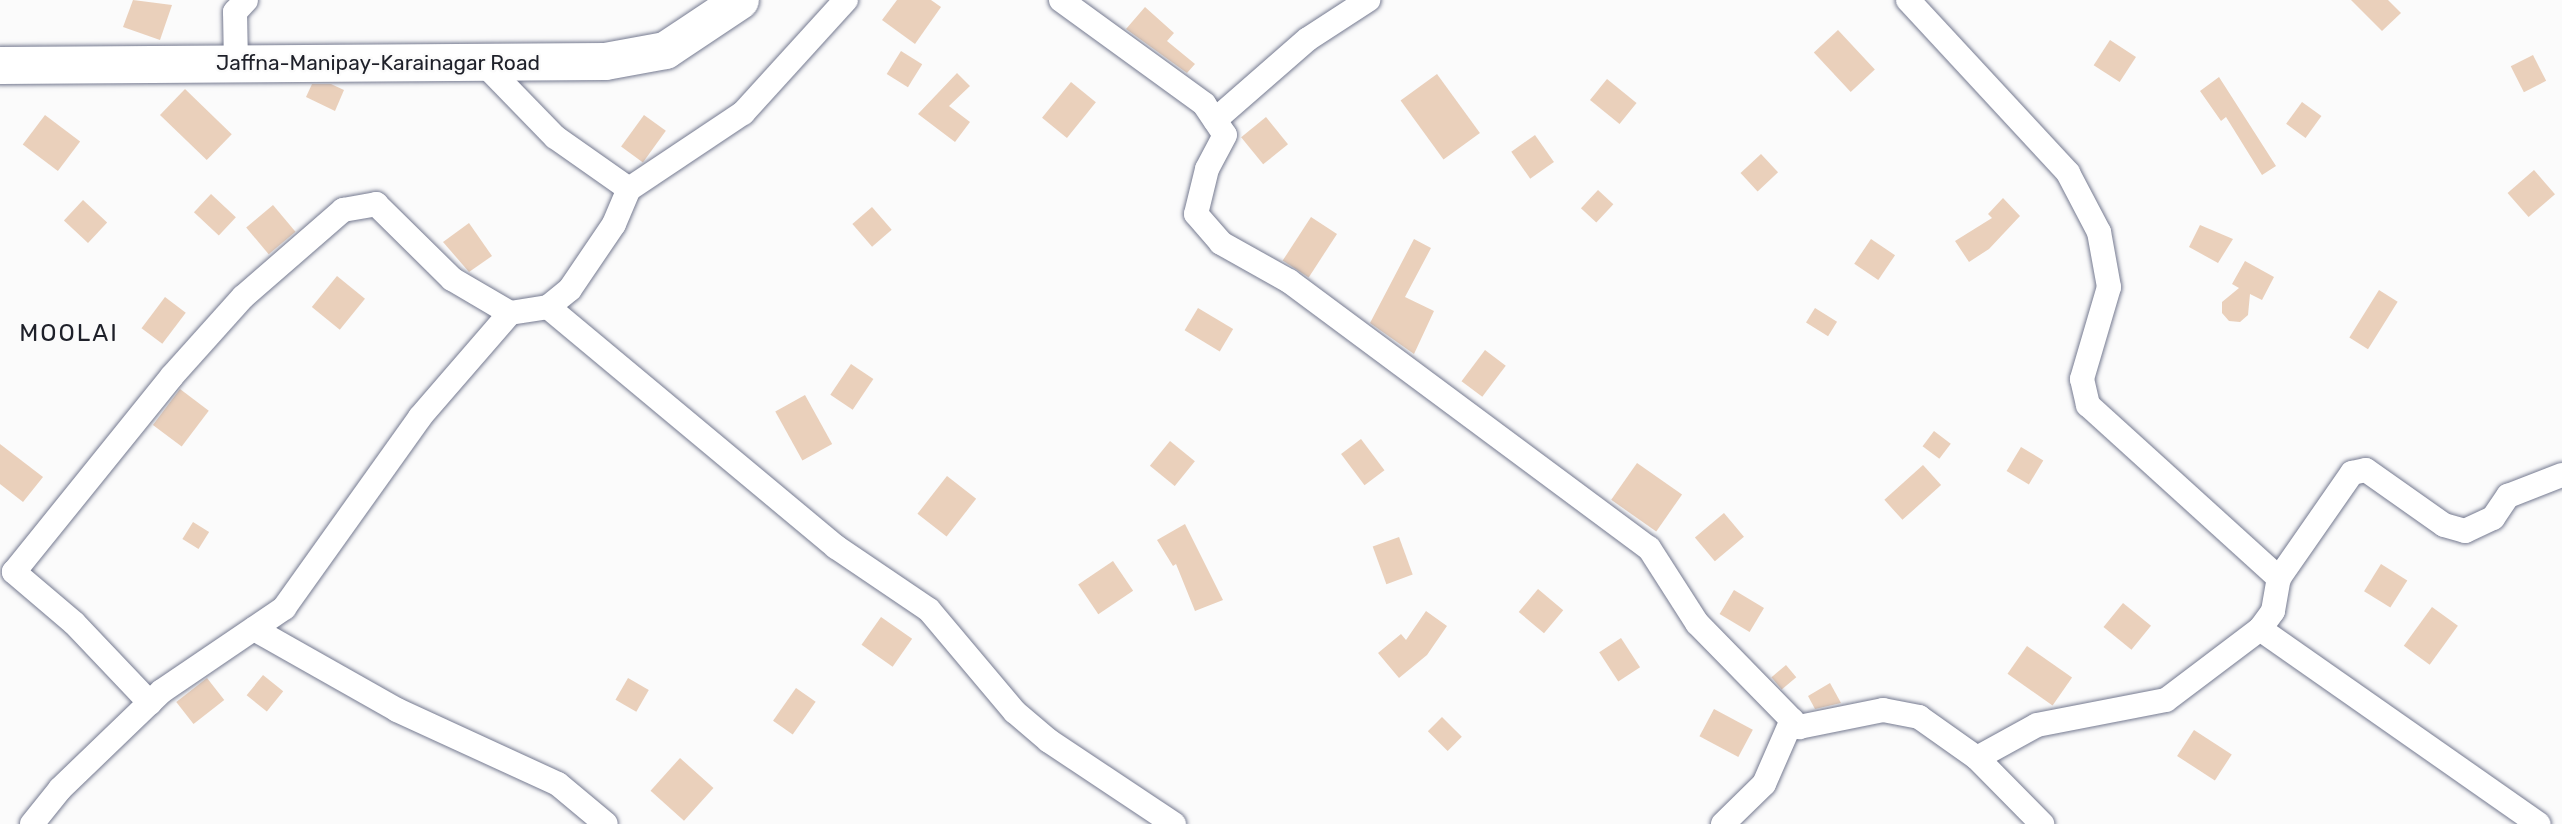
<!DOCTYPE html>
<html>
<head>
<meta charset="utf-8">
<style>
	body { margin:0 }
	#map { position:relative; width:2562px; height:824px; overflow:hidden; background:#fbfbfb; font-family:Rubik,sans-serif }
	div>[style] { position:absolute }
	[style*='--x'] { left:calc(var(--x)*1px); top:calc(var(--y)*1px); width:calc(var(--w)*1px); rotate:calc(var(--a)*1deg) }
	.building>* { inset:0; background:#ead0bb; transform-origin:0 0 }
	.roads { filter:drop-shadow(0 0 2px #757a90) drop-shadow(0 0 2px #757a90) }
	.minor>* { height:24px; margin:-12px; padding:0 12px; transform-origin:12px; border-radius:12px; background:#fff }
	.primary>* { height:37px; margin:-18.5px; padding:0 18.5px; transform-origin:18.5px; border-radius:18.5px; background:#fff }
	span { translate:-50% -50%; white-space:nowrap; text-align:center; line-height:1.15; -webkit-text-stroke:5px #fbfbfb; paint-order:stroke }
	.street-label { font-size:21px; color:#1e2029 }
	.quarter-label { font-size:24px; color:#1e2029; letter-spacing:2px }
</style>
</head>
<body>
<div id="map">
	<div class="building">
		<i style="clip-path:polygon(133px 0,172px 5px,160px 40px,123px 27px)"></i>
		<i style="clip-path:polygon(897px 0,931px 0,941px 7px,915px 44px,882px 20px)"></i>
		<i style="clip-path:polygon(2351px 0,2388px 0,2401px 13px,2382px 31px)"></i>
		<i style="clip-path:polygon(1145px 7px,1174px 33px,1167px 41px,1195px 64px,1187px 73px,1126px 29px)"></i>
		<i style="left:1838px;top:30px;width:54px;height:33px;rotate:47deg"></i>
		<i style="left:2110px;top:40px;width:31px;height:30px;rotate:33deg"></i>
		<i style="left:901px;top:51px;width:25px;height:27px;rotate:32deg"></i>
		<i style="left:2533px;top:55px;width:29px;height:25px;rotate:63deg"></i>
		<i style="clip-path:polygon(957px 73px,970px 86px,949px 106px,970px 122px,955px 142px,918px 114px)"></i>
		<i style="left:1437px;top:74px;width:73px;height:45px;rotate:54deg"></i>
		<i style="clip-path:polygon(2219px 77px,2276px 166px,2262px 175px,2226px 117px,2221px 121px,2200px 91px)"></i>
		<i style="left:1607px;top:79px;width:38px;height:27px;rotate:39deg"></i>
		<i style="left:1071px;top:82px;width:32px;height:46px;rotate:39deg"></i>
		<i style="clip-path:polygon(312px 84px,331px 84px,344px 90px,335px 111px,306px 97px)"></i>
		<i style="left:185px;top:89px;width:65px;height:36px;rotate:44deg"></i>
		<i style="left:2302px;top:102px;width:24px;height:27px;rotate:36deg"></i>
		<i style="left:45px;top:115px;width:44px;height:37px;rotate:37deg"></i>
		<i style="left:644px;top:115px;width:27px;height:39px;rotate:36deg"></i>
		<i style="left:1266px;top:117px;width:35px;height:32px;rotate:51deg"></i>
		<i style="left:1535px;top:135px;width:33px;height:29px;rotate:55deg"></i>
		<i style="left:1761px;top:154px;width:25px;height:28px;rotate:47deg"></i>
		<i style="left:2534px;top:170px;width:32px;height:35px;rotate:49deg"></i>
		<i style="left:1598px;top:190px;width:21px;height:25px;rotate:43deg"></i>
		<i style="left:211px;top:194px;width:34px;height:25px;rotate:43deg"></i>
		<i style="clip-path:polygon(2003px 198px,2020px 216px,1989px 249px,1969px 262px,1955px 241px,1992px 218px,1988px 214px)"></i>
		<i style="left:83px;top:200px;width:33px;height:28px;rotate:43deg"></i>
		<i style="left:273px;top:205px;width:35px;height:35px;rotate:50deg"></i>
		<i style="left:872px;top:207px;width:30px;height:26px;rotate:49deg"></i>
		<i style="left:1311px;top:217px;width:31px;height:52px;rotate:33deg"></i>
		<i style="clip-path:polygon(469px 223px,492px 256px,469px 272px,443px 242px)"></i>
		<i style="clip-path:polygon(2200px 225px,2233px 239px,2218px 263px,2189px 247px)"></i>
		<i style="clip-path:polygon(1414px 239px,1431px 248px,1405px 297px,1434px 311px,1414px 354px,1370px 323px)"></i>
		<i style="left:1871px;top:239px;width:29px;height:30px;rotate:34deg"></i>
		<i style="clip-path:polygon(2245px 261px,2274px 277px,2262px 300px,2250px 294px,2248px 315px,2240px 322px,2229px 321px,2222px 313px,2222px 302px,2239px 288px,2232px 284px)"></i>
		<i style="left:337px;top:276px;width:36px;height:40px;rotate:39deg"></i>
		<i style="left:2379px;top:290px;width:22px;height:56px;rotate:32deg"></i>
		<i style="left:165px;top:297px;width:26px;height:39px;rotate:37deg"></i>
		<i style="left:1198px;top:308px;width:41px;height:26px;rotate:31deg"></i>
		<i style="left:1815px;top:308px;width:26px;height:17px;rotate:32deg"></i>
		<i style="left:1485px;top:350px;width:26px;height:39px;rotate:37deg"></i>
		<i style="left:851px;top:364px;width:27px;height:37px;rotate:34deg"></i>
		<i style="left:180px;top:389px;width:36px;height:45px;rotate:37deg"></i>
		<i style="left:805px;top:395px;width:56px;height:34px;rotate:61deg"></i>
		<i style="left:1934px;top:431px;width:21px;height:19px;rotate:37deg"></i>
		<i style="left:1361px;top:439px;width:39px;height:25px;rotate:53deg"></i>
		<i style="left:1170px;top:441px;width:32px;height:32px;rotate:39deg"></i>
		<i style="clip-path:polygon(0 444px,43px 477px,23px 502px,0 484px)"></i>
		<i style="left:2021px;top:447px;width:26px;height:28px;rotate:31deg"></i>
		<i style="left:1637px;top:463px;width:55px;height:45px;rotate:35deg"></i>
		<i style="left:1923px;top:465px;width:27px;height:52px;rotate:48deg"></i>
		<i style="left:947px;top:476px;width:37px;height:48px;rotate:38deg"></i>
		<i style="left:1724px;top:513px;width:31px;height:38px;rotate:50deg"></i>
		<i style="left:193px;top:522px;width:19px;height:20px;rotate:32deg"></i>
		<i style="clip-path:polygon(1185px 524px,1223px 600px,1195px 611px,1176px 564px,1173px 566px,1157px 540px)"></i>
		<i style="left:1399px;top:537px;width:40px;height:28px;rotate:70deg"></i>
		<i style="left:1113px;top:561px;width:36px;height:42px;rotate:56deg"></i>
		<i style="left:2381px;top:564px;width:31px;height:32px;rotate:32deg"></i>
		<i style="left:1538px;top:589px;width:33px;height:30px;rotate:40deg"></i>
		<i style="left:1734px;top:590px;width:35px;height:28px;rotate:31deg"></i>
		<i style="left:2123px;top:603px;width:36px;height:31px;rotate:39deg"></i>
		<i style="left:2432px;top:607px;width:32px;height:48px;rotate:36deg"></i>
		<i style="clip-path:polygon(1426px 611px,1447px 626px,1427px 655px,1399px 678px,1378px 653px,1401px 634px,1406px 640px)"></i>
		<i style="left:881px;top:617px;width:38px;height:34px;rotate:35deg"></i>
		<i style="left:1621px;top:638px;width:35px;height:26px;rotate:57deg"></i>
		<i style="left:2027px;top:646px;width:55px;height:34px;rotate:35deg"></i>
		<i style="left:1786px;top:665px;width:16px;height:19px;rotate:50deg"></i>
		<i style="left:263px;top:675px;width:26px;height:26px;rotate:39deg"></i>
		<i style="left:207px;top:678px;width:28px;height:39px;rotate:52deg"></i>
		<i style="left:628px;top:678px;width:24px;height:25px;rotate:30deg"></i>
		<i style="clip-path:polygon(1830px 683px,1841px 703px,1815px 709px,1808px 696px)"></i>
		<i style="left:796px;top:688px;width:24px;height:40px;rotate:35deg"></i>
		<i style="left:1714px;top:709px;width:44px;height:31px;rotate:28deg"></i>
		<i style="left:1442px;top:717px;width:28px;height:20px;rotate:45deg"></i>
		<i style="left:2194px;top:730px;width:45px;height:31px;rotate:33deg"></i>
		<i style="left:680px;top:758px;width:45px;height:44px;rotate:42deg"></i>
	</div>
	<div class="roads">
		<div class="minor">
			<i style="--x:1061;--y:0;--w:177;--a:36"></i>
			<i style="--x:1204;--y:104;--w:37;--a:56"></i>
			<i style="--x:1225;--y:135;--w:38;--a:118"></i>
			<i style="--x:1207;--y:169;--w:46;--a:103.7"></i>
			<i style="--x:1196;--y:214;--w:38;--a:49"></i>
			<i style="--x:1221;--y:243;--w:78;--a:29.2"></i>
			<i style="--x:1289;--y:281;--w:448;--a:36.6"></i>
			<i style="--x:1649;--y:548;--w:89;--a:57.4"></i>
			<i style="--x:1697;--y:623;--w:146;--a:45.6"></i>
			<i style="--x:1799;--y:727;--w:86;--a:-11.4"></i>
			<i style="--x:1883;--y:710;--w:37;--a:11"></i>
			<i style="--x:1919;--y:717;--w:71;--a:35.3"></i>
			<i style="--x:1977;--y:758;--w:93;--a:45.4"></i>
			<i style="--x:1908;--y:0;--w:236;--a:47.2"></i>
			<i style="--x:2068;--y:173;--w:67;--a:62.3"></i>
			<i style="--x:2099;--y:232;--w:56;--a:79.7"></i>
			<i style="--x:2109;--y:287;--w:96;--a:106.4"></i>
			<i style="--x:2082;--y:379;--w:27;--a:77"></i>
			<i style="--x:2088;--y:405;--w:258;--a:42.2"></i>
			<i style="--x:236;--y:64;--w:52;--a:-91.1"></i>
			<i style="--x:235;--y:12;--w:16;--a:-47"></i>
			<i style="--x:1215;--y:120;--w:123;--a:-41.1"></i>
			<i style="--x:1308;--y:39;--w:72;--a:-33"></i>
			<i style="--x:629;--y:189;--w:137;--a:-33.7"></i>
			<i style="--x:743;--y:113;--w:153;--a:-47.7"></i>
			<i style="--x:548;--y:307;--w:375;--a:39.8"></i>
			<i style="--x:836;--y:547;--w:112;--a:34.1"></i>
			<i style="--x:929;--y:610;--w:133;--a:49.9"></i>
			<i style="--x:1015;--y:712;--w:45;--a:40.5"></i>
			<i style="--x:1049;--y:741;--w:150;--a:33.6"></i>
			<i style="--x:254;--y:629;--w:164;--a:29.5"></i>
			<i style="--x:397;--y:710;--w:177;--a:24.7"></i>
			<i style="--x:558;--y:784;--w:62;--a:39.8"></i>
			<i style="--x:2260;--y:629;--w:340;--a:35"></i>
			<i style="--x:150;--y:703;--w:110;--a:-133.5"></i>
			<i style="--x:74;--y:623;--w:79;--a:-139.6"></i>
			<i style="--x:14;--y:572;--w:252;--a:-51.1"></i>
			<i style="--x:172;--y:376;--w:106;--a:-48.1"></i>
			<i style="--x:243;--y:297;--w:133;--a:-41"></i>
			<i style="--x:343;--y:210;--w:34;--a:-10"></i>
			<i style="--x:376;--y:204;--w:107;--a:44.6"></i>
			<i style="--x:452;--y:279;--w:67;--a:30.4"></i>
			<i style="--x:1977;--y:758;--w:68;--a:-28.8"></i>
			<i style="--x:2037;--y:725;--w:131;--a:-11"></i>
			<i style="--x:2166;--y:700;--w:118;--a:-37.1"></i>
			<i style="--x:2260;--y:629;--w:22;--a:-54"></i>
			<i style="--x:2273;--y:611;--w:34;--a:-80"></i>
			<i style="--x:2279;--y:578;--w:128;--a:-55.2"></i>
			<i style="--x:2352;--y:473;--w:14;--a:-12"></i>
			<i style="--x:2366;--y:470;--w:95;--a:35.2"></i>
			<i style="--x:2444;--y:525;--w:22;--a:16"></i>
			<i style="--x:2465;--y:531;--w:31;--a:-25"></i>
			<i style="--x:2493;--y:518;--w:27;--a:-56"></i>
			<i style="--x:2508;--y:496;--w:58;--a:-21.3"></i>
			<i style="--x:32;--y:824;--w:45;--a:-51.3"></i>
			<i style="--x:60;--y:789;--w:141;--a:-43.9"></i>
			<i style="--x:162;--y:691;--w:148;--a:-34.2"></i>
			<i style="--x:284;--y:608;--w:234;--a:-54.5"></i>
			<i style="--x:420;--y:417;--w:138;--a:-49.1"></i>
			<i style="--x:510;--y:313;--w:38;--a:-9"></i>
			<i style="--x:548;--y:307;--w:28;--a:-39"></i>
			<i style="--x:570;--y:289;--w:78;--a:-55.9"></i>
			<i style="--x:614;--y:224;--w:38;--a:-67"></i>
			<i style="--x:629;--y:189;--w:90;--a:-144.9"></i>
			<i style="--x:555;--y:137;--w:100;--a:-134.2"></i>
			<i style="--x:1723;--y:824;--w:57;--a:-44.3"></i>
			<i style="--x:1764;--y:784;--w:70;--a:-66.4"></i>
		</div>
		<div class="primary">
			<i style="--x:0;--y:65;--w:605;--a:-0.38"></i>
			<i style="--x:605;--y:61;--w:61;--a:-10.4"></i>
			<i style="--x:665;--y:50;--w:90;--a:-33.7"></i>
		</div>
	</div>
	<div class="street-label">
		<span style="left:378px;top:63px">Jaffna-Manipay-Karainagar Road</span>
	</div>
	<div class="quarter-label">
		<span style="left:69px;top:334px">MOOLAI</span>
	</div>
</div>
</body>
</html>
